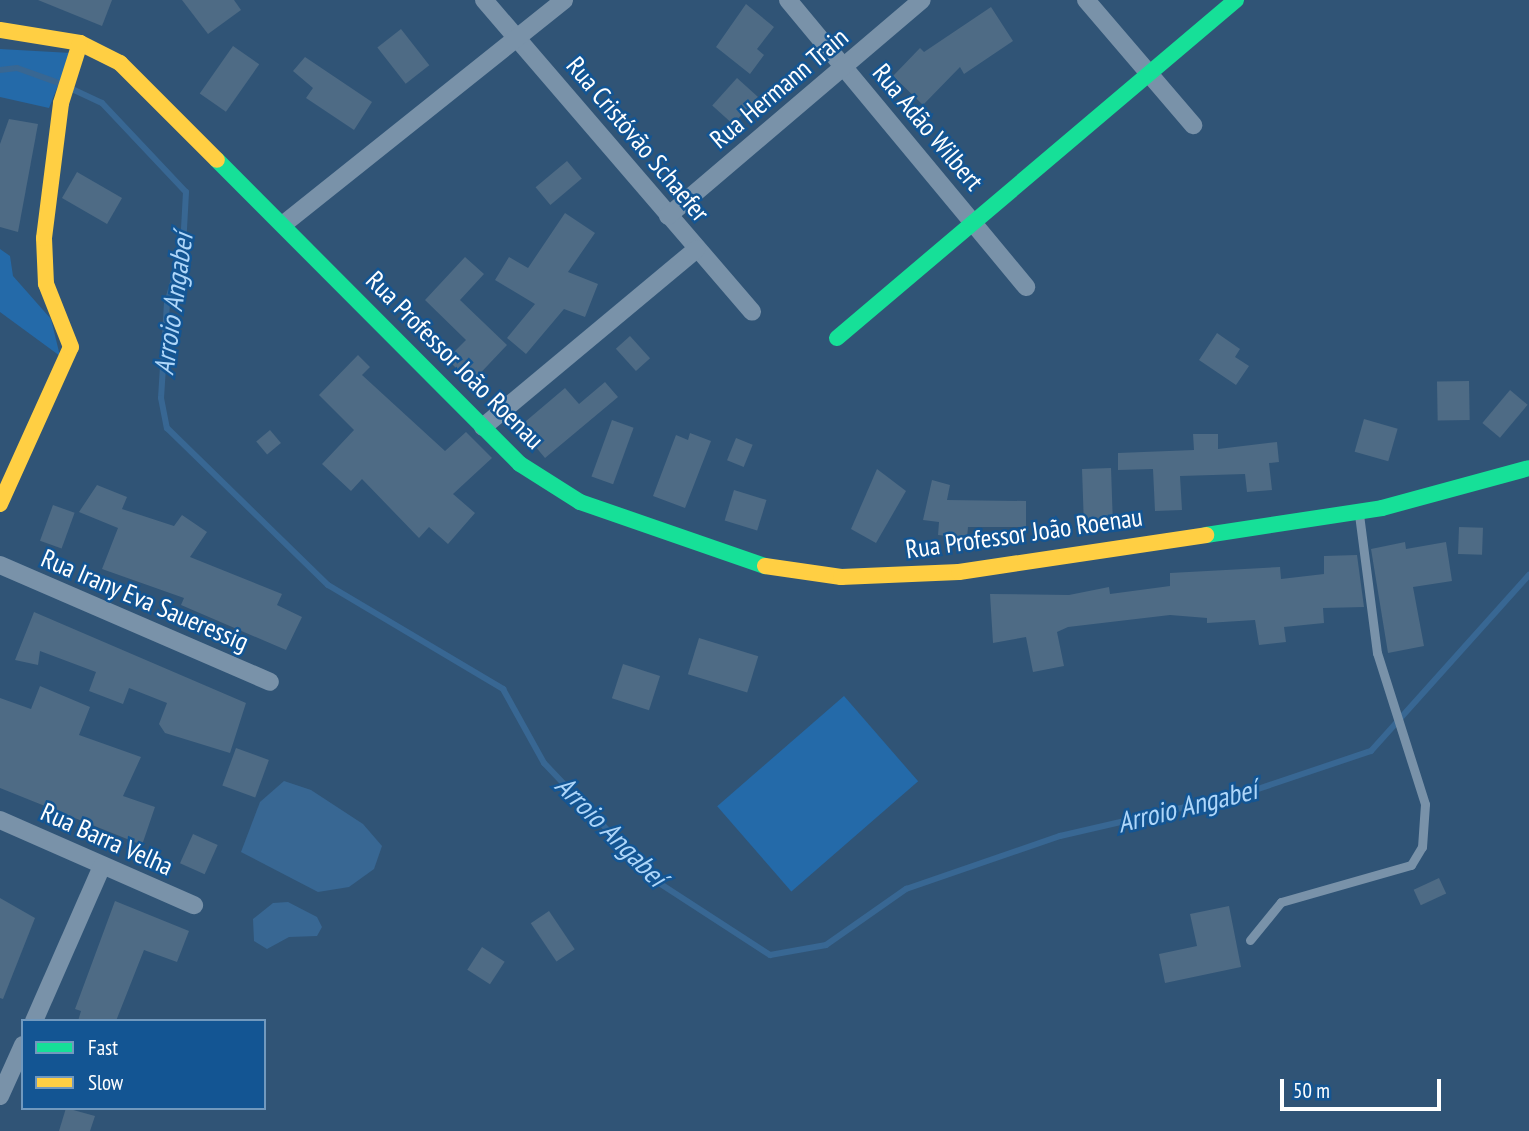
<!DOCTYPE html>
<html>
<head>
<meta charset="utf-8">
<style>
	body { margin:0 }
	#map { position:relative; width:1529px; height:1131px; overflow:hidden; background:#305476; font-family:"PT Sans Narrow",sans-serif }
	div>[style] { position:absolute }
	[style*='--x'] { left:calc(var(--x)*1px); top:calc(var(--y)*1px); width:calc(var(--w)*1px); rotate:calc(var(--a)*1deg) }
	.green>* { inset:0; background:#246aa9; transform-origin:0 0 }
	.water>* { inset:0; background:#386793 }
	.stream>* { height:6px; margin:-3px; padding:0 3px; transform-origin:3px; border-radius:3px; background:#386793 }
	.building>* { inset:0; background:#4e6b85; transform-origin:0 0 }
	.lane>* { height:9px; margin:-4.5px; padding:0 4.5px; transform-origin:4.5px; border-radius:4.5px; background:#7992a9 }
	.street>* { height:18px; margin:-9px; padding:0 9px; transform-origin:9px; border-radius:9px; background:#7992a9 }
	.fast>* { height:16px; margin:-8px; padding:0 8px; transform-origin:8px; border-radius:8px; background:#16e098 }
	.slow>* { height:16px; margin:-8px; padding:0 8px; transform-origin:8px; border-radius:8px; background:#ffcf43 }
	span { translate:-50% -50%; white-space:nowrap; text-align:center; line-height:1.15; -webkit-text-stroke:5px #135593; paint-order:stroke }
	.street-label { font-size:26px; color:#fff }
	.water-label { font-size:28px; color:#aed6f9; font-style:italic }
	.legend { position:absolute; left:21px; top:1019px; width:245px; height:91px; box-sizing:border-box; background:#135593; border:2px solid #7199be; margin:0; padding:9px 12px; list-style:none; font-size:21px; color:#fff }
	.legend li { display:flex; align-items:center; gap:14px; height:35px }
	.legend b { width:35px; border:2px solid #7199be }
	.scale { position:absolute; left:1280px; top:1079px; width:161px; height:32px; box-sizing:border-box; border:4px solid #fff; border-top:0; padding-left:9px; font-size:21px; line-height:24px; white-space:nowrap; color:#fff; -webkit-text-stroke:5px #135593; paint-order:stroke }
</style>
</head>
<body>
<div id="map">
	<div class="green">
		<i style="clip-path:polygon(0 49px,71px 53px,49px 108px,0 97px)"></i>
		<i style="clip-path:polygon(0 249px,10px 256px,13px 276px,51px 319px,60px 356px,0 312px)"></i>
		<i style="left:844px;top:696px;width:113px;height:168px;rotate:49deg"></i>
	</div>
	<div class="water">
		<i style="clip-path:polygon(284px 781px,311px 790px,363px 824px,382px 846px,374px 869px,349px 887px,318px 892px,241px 852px,260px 802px)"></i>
		<i style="clip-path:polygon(288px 902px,317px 917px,322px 927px,317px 936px,289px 937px,267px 949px,254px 941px,253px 919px,273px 903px)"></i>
	</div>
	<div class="stream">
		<i style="--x:0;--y:70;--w:17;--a:-7"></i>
		<i style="--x:17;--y:68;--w:45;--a:19.7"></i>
		<i style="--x:72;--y:89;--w:33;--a:25"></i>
		<i style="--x:102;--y:103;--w:122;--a:46.7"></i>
		<i style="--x:186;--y:192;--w:56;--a:93.1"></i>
		<i style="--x:183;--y:248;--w:57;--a:106.2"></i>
		<i style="--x:167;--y:303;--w:95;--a:93.6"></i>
		<i style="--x:161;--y:398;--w:31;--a:79"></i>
		<i style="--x:167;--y:428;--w:225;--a:44.3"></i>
		<i style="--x:328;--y:585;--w:204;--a:30.7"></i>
		<i style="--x:503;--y:689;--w:85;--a:61"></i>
		<i style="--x:544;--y:763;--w:163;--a:46.5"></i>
		<i style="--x:656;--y:881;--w:136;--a:33"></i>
		<i style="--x:770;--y:955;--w:57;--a:-10.1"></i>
		<i style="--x:826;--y:945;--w:98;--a:-35"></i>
		<i style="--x:906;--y:889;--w:163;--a:-19"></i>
		<i style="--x:1060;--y:836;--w:191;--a:-13"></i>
		<i style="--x:1246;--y:793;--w:132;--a:-18.6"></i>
		<i style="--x:1371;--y:751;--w:237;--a:-48.1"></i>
	</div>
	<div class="building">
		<i style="clip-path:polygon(38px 0,112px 0,102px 26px)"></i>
		<i style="clip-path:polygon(182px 0,234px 0,241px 10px,208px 34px)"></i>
		<i style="clip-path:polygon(746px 4px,774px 27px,757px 49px,764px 55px,750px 74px,716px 47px)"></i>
		<i style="clip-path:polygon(991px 7px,1013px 41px,964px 74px,960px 67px,923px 105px,893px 76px,920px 48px,924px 52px)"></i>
		<i style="left:401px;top:29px;width:46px;height:30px;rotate:52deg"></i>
		<i style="left:233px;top:46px;width:32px;height:58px;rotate:35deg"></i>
		<i style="clip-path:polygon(305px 57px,372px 102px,354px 130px,306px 98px,313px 88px,293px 71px)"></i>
		<i style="left:737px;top:78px;width:28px;height:37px;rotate:42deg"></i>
		<i style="clip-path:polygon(9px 119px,38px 124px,18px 232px,0 227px,0 144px)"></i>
		<i style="left:567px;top:161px;width:23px;height:41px;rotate:50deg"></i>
		<i style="left:77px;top:172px;width:52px;height:30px;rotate:30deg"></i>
		<i style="clip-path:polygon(565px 213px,595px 233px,568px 272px,598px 284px,585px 317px,564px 309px,526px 354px,507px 338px,535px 304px,495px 280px,509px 257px,528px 268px)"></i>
		<i style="clip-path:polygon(465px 257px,484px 274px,460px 300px,507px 345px,471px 383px,447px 359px,466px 340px,425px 300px)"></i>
		<i style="clip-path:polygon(1217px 333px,1240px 349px,1235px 357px,1249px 366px,1236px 385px,1199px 360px)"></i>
		<i style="left:630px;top:336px;width:30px;height:19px;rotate:48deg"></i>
		<i style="clip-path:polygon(358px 355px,370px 367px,362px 375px,445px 451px,466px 432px,492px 458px,453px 494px,475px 513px,448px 544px,429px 527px,419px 538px,362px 479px,351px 491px,322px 464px,354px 430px,319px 395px)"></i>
		<i style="left:1469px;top:381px;width:39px;height:32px;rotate:89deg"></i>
		<i style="clip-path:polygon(605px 382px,618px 397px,545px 458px,519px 427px,565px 388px,579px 404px)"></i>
		<i style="left:1510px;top:390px;width:23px;height:43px;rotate:40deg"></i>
		<i style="left:1364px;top:419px;width:35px;height:34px;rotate:16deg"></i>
		<i style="left:612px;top:420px;width:23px;height:60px;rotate:20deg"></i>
		<i style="left:270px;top:430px;width:17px;height:18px;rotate:50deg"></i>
		<i style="clip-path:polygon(690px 433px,711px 441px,685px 508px,653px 496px,676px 435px,688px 440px)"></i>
		<i style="clip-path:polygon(1193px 434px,1218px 434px,1218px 449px,1277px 442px,1279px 462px,1269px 463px,1272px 490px,1247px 492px,1245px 474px,1180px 476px,1182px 510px,1155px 511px,1153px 469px,1118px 470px,1118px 453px,1194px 450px)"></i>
		<i style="left:736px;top:438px;width:18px;height:24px;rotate:22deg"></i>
		<i style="left:1111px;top:468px;width:51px;height:29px;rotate:88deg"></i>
		<i style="clip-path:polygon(877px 469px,906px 491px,876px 543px,851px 529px)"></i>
		<i style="clip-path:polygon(932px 480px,950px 485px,947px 500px,1026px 501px,1026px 527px,968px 527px,967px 538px,938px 535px,939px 522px,923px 520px)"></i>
		<i style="clip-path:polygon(97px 485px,127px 497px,122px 509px,174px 526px,182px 515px,207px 532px,190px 557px,282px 594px,277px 605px,302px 617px,286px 650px,181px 605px,184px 598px,102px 569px,118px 528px,79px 512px)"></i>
		<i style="left:734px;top:490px;width:34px;height:32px;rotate:17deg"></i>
		<i style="left:53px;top:505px;width:23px;height:38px;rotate:20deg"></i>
		<i style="left:1459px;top:527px;width:24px;height:27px;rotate:2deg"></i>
		<i style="clip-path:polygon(1405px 542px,1406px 549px,1446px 542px,1452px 581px,1413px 587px,1424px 646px,1388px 653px,1371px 549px)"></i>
		<i style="clip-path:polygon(1357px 555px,1364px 607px,1323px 608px,1324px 623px,1284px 627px,1286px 642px,1259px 645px,1255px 620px,1207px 623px,1207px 618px,1170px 615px,1068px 627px,1057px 632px,1064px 666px,1033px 672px,1026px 637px,993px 643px,990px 594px,1069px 595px,1109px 587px,1110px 594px,1170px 586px,1170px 573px,1280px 567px,1281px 579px,1324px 574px,1324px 556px)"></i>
		<i style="clip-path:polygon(34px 612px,246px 703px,230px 753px,165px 733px,159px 724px,167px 703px,129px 688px,123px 704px,89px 691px,96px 672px,40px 651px,38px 665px,15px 660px)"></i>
		<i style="left:699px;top:638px;width:62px;height:38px;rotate:17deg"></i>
		<i style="left:623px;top:664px;width:39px;height:36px;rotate:18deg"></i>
		<i style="clip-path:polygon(40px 686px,90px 707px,79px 735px,141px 757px,123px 796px,155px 807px,142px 845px,0 788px,0 698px,31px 709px)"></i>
		<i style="left:236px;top:748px;width:35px;height:40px;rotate:20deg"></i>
		<i style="left:193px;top:834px;width:27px;height:32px;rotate:24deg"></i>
		<i style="left:1439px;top:878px;width:17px;height:28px;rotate:65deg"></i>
		<i style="clip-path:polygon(0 898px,35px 918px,3px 999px,0 998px)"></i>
		<i style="clip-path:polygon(115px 901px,189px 931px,177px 962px,144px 950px,116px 1021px,78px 1021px,81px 1011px,75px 1009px)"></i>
		<i style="clip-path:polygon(1229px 906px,1241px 967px,1165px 983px,1159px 954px,1197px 946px,1190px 914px)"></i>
		<i style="left:549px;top:911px;width:46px;height:22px;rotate:56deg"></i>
		<i style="left:482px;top:947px;width:27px;height:27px;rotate:33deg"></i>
		<i style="clip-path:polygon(66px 1108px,95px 1116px,90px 1131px,59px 1131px)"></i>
	</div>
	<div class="lane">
		<i style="--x:1250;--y:940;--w:49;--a:-50.8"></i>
		<i style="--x:1281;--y:902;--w:135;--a:-15.9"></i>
		<i style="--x:1411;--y:865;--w:21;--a:-59"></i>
		<i style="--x:1422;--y:847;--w:43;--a:-86"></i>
		<i style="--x:1425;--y:804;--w:158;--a:-107.6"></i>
		<i style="--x:1377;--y:653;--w:140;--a:-97.4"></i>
	</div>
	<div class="street">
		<i style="--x:484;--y:0;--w:411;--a:49.3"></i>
		<i style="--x:788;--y:0;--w:373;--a:50.3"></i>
		<i style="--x:1086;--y:0;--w:165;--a:49.4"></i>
		<i style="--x:668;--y:216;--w:333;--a:-40.4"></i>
		<i style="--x:285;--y:223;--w:357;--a:-38.6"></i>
		<i style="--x:483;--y:427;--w:278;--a:-39.8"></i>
		<i style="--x:0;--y:565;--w:294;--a:23.4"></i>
		<i style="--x:0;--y:820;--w:212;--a:23.7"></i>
		<i style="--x:34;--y:1021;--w:169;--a:-66.3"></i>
		<i style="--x:0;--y:1096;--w:56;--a:-65.7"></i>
	</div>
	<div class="fast">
		<i style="--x:217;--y:160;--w:429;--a:45.1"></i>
		<i style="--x:520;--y:464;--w:71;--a:32.3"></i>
		<i style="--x:580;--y:502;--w:196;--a:19.1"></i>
		<i style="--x:837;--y:338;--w:523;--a:-40.27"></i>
		<i style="--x:1206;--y:535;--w:178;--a:-8.7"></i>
		<i style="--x:1382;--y:508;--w:152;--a:-15.2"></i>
	</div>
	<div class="slow">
		<i style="--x:0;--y:30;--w:81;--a:9.2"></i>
		<i style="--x:80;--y:43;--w:45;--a:26.6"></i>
		<i style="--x:120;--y:63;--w:137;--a:45"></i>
		<i style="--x:0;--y:504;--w:172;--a:-65.7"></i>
		<i style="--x:71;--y:347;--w:68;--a:-111.6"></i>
		<i style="--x:46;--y:284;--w:46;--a:-92.5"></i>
		<i style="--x:44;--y:238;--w:136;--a:-82.8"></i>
		<i style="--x:61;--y:103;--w:63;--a:-72.4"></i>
		<i style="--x:765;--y:566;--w:77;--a:8.2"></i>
		<i style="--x:841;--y:577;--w:118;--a:-2.4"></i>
		<i style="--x:959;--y:572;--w:250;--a:-8.5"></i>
	</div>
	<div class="street-label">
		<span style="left:779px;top:88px;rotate:-40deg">Rua Hermann Train</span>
		<span style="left:928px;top:127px;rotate:50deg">Rua Adão Wilbert</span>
		<span style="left:638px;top:139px;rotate:50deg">Rua Cristóvão Schaefer</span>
		<span style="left:455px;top:360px;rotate:45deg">Rua Professor João Roenau</span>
		<span style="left:1024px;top:533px;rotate:-8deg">Rua Professor João Roenau</span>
		<span style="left:145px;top:600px;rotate:23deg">Rua Irany Eva Saueressig</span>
		<span style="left:107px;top:839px;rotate:24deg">Rua Barra Velha</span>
	</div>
	<div class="water-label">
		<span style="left:173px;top:304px;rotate:-82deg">Arroio Angabeí</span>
		<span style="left:1187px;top:806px;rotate:-14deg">Arroio Angabeí</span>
		<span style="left:611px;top:831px;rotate:45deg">Arroio Angabeí</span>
	</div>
	<ul class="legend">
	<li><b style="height:9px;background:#16e098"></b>Fast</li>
	<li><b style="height:9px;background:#ffcf43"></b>Slow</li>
	</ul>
	<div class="scale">50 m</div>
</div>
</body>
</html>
